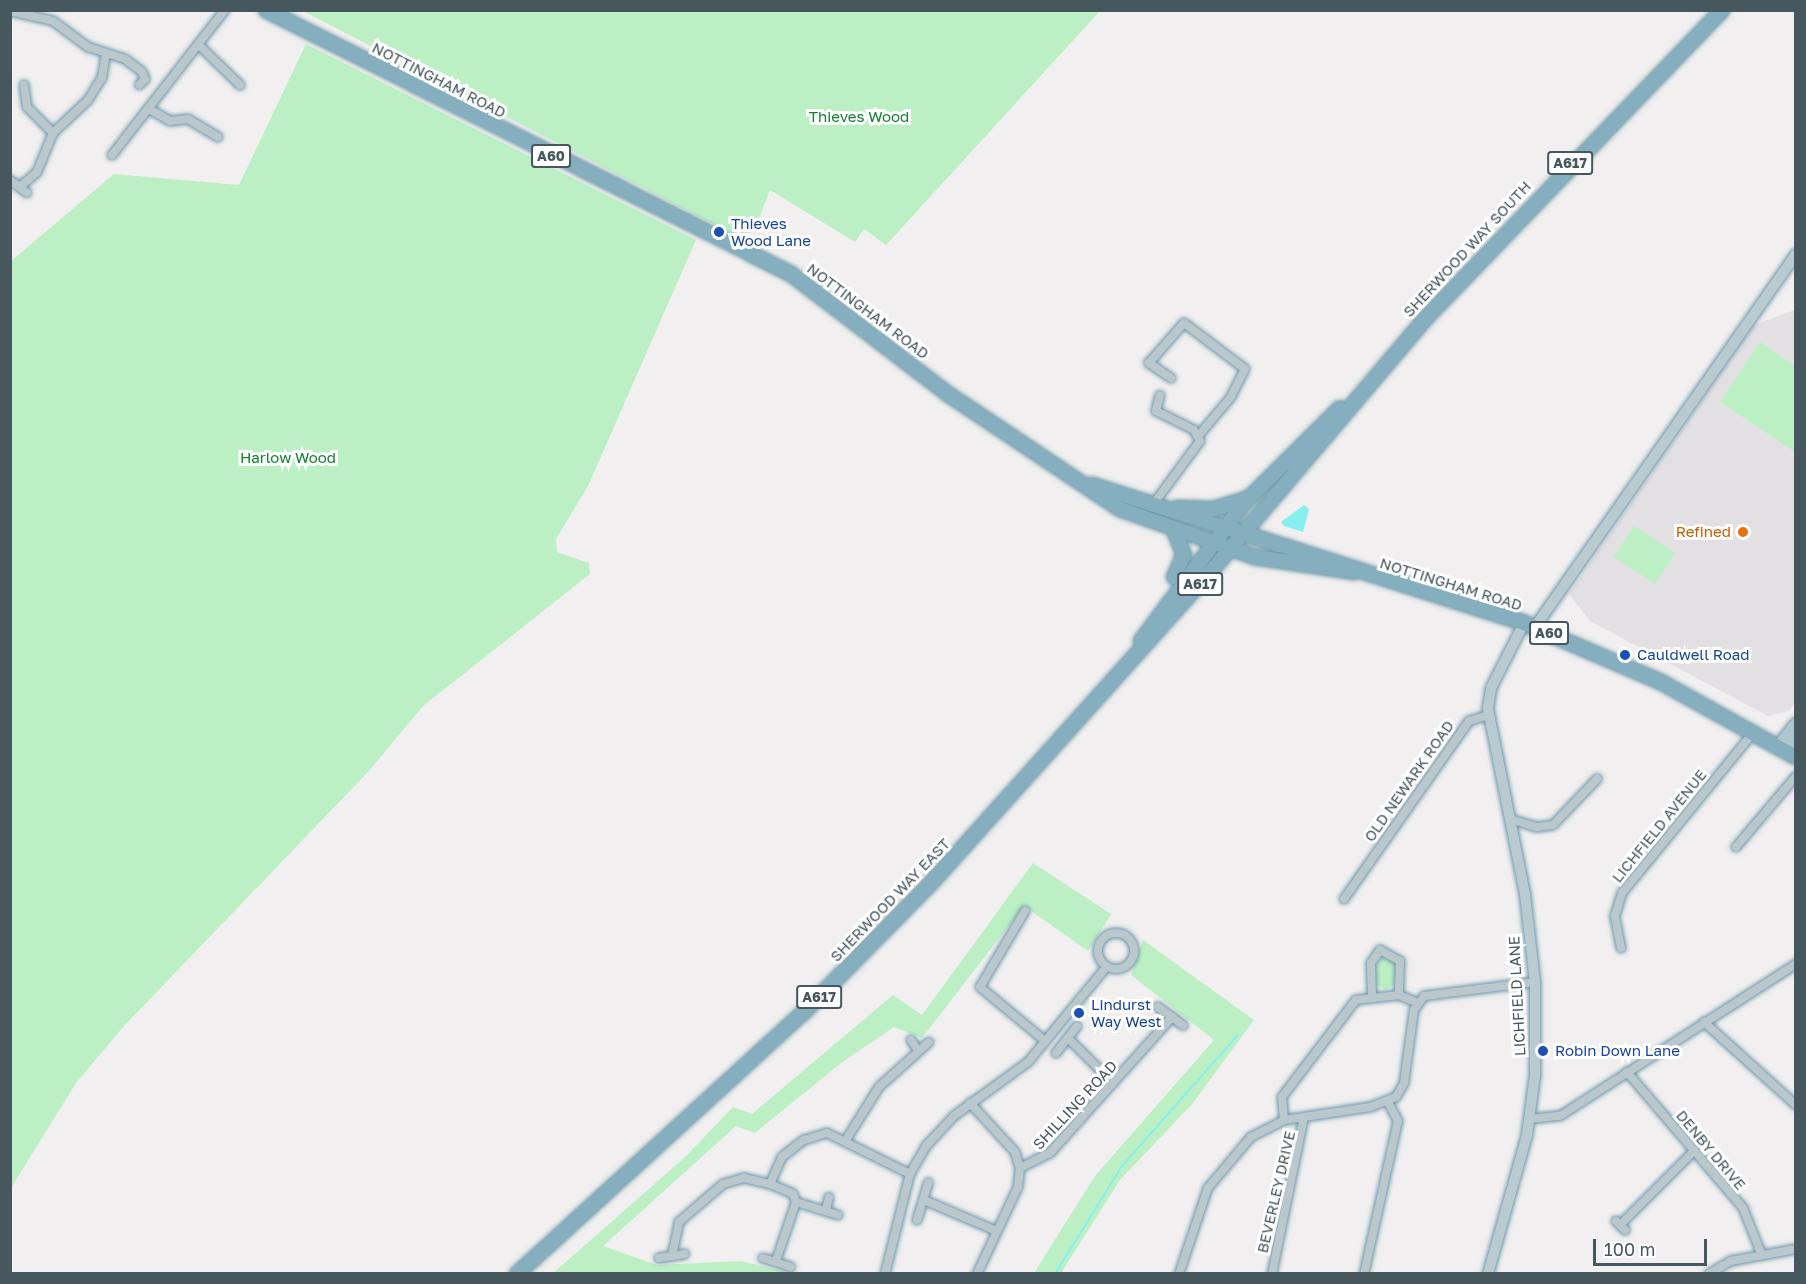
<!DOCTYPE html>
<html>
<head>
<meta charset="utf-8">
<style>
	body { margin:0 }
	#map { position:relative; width:1806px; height:1284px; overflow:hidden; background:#f1efef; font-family:"Golos Text",sans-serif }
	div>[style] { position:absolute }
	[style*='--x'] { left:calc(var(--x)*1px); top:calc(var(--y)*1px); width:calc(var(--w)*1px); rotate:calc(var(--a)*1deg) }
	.education>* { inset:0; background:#e2e0e2 }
	.green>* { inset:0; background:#bcf0c4; transform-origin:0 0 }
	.water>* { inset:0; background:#87efed }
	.stream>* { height:2px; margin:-1px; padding:0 1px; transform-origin:1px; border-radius:1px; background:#87efed }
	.roads { filter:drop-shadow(0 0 2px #7099ab) drop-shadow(0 0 2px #7099ab) }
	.street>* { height:8px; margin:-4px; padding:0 4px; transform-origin:4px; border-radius:4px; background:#bac7cc }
	.street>.ring { margin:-4px; padding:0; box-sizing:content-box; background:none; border:8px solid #bac7cc; border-radius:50% }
	.secondary>* { height:10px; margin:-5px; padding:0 5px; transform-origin:5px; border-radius:5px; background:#bacad1 }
	.primary>* { height:12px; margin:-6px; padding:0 6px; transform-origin:6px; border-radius:6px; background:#aec6cf }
	.highway>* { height:14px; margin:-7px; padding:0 7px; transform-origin:7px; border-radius:7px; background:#85aebf }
	.dots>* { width:16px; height:16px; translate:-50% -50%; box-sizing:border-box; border:3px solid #fff; border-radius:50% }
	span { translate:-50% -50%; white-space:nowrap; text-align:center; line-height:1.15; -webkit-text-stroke:6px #fff; paint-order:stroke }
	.shield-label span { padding:2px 4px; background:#fff; border:2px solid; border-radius:4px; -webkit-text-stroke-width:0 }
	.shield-label { font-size:14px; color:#46575d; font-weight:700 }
	.street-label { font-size:15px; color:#46575d }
	.park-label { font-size:15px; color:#148132 }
	.transit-label { font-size:15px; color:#164399 }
	.left { translate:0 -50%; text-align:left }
	.food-label { font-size:15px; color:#c56008 }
	.right { translate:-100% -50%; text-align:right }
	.frame { position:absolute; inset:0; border:12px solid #46575d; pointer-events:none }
	.scale { position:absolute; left:1593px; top:1239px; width:114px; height:27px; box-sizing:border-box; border:3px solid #46575d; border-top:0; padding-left:8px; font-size:18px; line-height:21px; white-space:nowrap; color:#46575d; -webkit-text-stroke:4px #fff; paint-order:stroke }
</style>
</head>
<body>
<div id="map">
	<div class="education">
		<i style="clip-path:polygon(1795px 310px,1796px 701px,1789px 711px,1768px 716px,1590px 621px,1569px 594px,1754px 325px)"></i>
	</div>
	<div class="green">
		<i style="clip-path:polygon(303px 11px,1100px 11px,886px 245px,864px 229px,855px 242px,770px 190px,755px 229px,742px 239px)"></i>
		<i style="clip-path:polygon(306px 44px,696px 240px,588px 486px,556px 539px,557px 552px,589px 563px,590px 574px,423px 706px,368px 772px,124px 1026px,76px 1083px,11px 1188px,11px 261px,114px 174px,239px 185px)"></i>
		<i style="clip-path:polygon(1760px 342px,1795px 366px,1795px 452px,1720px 402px)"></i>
		<i style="left:1634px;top:526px;width:49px;height:37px;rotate:33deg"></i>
		<i style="clip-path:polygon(1033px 863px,1111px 914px,1088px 951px,1024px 906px,922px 1038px,894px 1027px,841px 1063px,755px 1133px,736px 1126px,603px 1246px,657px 1265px,741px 1261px,790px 1273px,552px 1274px,684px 1158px,733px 1107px,752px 1114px,893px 995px,922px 1015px)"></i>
		<i style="clip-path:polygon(1143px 940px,1254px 1020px,1193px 1103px,1120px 1180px,1061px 1273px,1034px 1273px,1095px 1176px,1214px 1040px,1131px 975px)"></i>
		<i style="clip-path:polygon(1384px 953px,1395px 961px,1394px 985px,1385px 990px,1377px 985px,1375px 969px)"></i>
	</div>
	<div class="water">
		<i style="clip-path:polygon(1304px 505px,1309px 509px,1303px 532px,1284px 526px,1281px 522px)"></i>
	</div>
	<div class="stream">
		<i style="--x:1055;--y:1274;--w:127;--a:-58.2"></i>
		<i style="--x:1122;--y:1166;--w:174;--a:-48.5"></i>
	</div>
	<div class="roads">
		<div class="street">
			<i style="--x:10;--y:11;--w:44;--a:13.1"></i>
			<i style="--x:53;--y:21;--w:44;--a:36.6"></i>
			<i style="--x:88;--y:47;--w:39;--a:18"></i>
			<i style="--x:125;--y:59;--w:21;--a:37"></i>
			<i style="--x:142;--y:72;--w:8;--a:67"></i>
			<i style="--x:145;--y:79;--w:8;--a:135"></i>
			<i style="--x:200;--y:46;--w:56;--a:44.3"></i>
			<i style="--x:24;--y:85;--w:22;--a:82"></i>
			<i style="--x:27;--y:107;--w:37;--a:45"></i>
			<i style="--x:151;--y:110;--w:22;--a:30"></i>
			<i style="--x:170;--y:121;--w:18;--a:-6"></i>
			<i style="--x:188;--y:119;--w:35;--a:31"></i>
			<i style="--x:112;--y:155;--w:184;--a:-52.1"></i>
			<i style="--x:10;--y:180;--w:21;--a:37"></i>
			<i style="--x:21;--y:186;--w:21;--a:-41"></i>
			<i style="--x:37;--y:172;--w:42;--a:-67.7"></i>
			<i style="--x:53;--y:133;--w:48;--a:-43.3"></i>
			<i style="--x:88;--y:100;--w:26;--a:-58"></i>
			<i style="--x:102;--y:78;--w:24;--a:-81"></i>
			<i style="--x:1171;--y:378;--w:27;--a:-146"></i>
			<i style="--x:1149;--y:363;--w:53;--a:-48.8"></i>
			<i style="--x:1184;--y:323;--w:76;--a:37"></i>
			<i style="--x:1245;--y:369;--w:31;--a:117"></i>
			<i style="--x:1231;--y:397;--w:50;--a:130.1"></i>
			<i style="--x:1152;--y:506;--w:81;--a:-53.6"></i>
			<i style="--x:1200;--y:441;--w:13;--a:-119"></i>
			<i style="--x:1194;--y:430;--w:42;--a:-153.4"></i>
			<i style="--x:1156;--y:411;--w:16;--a:-76"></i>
			<i style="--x:1510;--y:819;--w:28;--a:17"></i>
			<i style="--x:1537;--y:827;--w:16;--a:-7"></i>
			<i style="--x:1553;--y:825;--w:64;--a:-46.3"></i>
			<i style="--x:1736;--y:847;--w:93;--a:-49.8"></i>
			<i style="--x:1344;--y:899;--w:218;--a:-54.9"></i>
			<i style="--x:1469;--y:721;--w:21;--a:-17"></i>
			<i style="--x:1025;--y:911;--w:88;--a:120.6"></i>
			<i style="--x:980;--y:987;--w:85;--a:39.7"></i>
			<i class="ring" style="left:1098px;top:933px;width:28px;height:28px"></i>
			<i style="--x:1621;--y:948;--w:33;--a:-101"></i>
			<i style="--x:1615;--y:916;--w:24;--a:-73"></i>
			<i style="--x:1622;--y:893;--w:208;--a:-50.7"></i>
			<i style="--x:1372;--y:995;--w:32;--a:-92"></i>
			<i style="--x:1371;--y:963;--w:16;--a:-55"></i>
			<i style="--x:1380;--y:950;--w:23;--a:29"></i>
			<i style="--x:1400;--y:961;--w:34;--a:92"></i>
			<i style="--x:1158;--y:1007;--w:31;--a:36"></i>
			<i style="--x:1704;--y:1022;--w:124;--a:42.1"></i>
			<i style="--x:1068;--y:1038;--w:62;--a:45"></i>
			<i style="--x:911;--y:1040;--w:11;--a:56"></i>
			<i style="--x:1056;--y:1053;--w:34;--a:-52"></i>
			<i style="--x:1627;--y:1072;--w:179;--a:49.5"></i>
			<i style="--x:1743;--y:1208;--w:48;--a:68.2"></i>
			<i style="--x:970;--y:1103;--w:67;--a:47.4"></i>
			<i style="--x:1015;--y:1152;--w:17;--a:73"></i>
			<i style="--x:1529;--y:1119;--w:31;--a:-6"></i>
			<i style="--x:1560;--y:1116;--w:281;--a:-32.8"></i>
			<i style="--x:1284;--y:1120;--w:23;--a:-95"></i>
			<i style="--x:1282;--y:1097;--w:122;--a:-52.7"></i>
			<i style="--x:1356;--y:1000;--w:43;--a:-6.6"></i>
			<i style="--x:1399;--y:995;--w:21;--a:23"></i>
			<i style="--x:846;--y:1140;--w:62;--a:-58.1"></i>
			<i style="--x:879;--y:1087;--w:67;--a:-42"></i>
			<i style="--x:1020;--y:1168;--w:34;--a:-27"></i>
			<i style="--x:1050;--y:1153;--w:183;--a:-48.1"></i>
			<i style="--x:770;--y:1184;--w:30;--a:-66"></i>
			<i style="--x:782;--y:1157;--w:28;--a:-38"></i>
			<i style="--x:804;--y:1140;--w:24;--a:-17"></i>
			<i style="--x:827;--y:1133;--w:93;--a:26.3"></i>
			<i style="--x:924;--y:1200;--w:76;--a:23.2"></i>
			<i style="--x:796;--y:1202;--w:44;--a:17.2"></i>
			<i style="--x:826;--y:1210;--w:13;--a:-77"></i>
			<i style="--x:917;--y:1220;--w:39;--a:-73"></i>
			<i style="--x:1616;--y:1221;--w:13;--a:45"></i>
			<i style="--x:1620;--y:1225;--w:105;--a:-45"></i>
			<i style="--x:672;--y:1256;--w:35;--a:-78"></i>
			<i style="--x:679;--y:1222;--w:58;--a:-40.8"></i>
			<i style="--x:723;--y:1184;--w:22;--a:-16"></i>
			<i style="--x:744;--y:1178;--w:27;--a:13"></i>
			<i style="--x:770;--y:1184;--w:25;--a:23"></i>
			<i style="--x:793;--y:1194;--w:9;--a:69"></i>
			<i style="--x:659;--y:1258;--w:26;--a:-9"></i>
			<i style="--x:763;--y:1258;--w:29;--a:18"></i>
			<i style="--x:776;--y:1261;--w:62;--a:-71.3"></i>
			<i style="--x:885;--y:1274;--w:103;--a:-76"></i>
			<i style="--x:910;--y:1174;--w:34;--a:-60"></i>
			<i style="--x:927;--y:1145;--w:40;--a:-47"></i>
			<i style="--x:954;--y:1116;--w:92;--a:-36.1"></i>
			<i style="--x:1028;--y:1062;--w:124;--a:-50.5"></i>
			<i style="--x:977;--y:1274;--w:96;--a:-64.8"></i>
			<i style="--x:1018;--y:1187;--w:19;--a:-84"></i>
			<i style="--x:1179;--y:1274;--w:91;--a:-71.4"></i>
			<i style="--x:1208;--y:1188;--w:67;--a:-49.9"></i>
			<i style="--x:1251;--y:1137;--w:37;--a:-27"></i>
			<i style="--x:1284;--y:1120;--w:87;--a:-8.6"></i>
			<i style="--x:1370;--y:1107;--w:28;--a:-21"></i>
			<i style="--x:1396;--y:1097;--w:16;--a:-60"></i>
			<i style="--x:1404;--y:1083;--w:74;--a:-82.2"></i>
			<i style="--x:1414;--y:1010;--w:17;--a:-54"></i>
			<i style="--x:1424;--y:996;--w:112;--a:-7.2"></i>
			<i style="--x:1272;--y:1274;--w:160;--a:-78.5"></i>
			<i style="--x:1364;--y:1274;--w:157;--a:-77.5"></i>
			<i style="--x:1398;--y:1121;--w:21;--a:-118"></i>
			<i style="--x:1709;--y:1274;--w:26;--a:-31"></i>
			<i style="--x:1731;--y:1261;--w:66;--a:-10.5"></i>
		</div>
		<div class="secondary">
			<i style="--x:1535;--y:627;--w:455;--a:-55"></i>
			<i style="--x:1488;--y:1274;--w:144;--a:-74.3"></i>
			<i style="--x:1527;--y:1135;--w:61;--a:-82.4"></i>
			<i style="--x:1535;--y:1075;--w:93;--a:-90"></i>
			<i style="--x:1535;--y:982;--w:89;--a:-96.5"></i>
			<i style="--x:1525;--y:894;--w:190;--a:-101.3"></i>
			<i style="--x:1488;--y:708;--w:20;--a:-81"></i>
			<i style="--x:1491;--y:688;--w:73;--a:-63.1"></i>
		</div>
		<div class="primary">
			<i style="--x:1779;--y:746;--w:28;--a:-52"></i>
			<i style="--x:1788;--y:752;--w:14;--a:-54"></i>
		</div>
		<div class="highway">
			<i style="--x:266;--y:10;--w:588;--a:26.7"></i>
			<i style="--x:791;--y:274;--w:198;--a:37.4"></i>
			<i style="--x:948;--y:394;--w:207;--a:33.8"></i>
			<i style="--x:1120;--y:509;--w:143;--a:19.6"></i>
			<i style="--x:1255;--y:557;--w:100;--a:8.6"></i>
			<i style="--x:1092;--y:485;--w:454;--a:17.7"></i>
			<i style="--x:1524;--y:623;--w:149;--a:23.3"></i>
			<i style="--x:1661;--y:682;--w:154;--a:29.1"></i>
			<i style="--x:1177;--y:508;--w:37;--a:2"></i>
			<i style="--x:1214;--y:509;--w:34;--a:-17"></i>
			<i style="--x:1174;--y:577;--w:24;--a:-66"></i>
			<i style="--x:1184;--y:555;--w:24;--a:-112"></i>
			<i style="--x:1141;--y:641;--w:171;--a:-53.3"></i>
			<i style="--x:1243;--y:504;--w:136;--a:-44.7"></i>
			<i style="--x:517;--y:1274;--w:389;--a:-42.4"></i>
			<i style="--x:804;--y:1012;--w:182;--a:-45.4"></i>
			<i style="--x:932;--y:882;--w:422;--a:-48.1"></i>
			<i style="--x:1214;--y:568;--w:325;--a:-49.7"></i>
			<i style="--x:1424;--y:320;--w:430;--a:-46.1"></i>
		</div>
	</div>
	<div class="dots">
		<i style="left:719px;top:232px;background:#1a4fb4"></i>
		<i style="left:1743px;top:532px;background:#e8710a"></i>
		<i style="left:1625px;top:655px;background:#1a4fb4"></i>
		<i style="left:1079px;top:1013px;background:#1a4fb4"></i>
		<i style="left:1543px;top:1051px;background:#1a4fb4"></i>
	</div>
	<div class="shield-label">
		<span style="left:551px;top:156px">A60</span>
		<span style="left:1570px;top:163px">A617</span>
		<span style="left:1200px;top:584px">A617</span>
		<span style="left:1549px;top:633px">A60</span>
		<span style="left:819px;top:997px">A617</span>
	</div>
	<div class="street-label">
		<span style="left:439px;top:80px;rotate:27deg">NOTTINGHAM ROAD</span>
		<span style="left:1467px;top:249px;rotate:-47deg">SHERWOOD WAY SOUTH</span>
		<span style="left:868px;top:311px;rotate:37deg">NOTTINGHAM ROAD</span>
		<span style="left:1451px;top:584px;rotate:17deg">NOTTINGHAM ROAD</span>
		<span style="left:1409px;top:781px;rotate:-55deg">OLD NEWARK ROAD</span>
		<span style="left:1659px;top:826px;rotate:-51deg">LICHFIELD AVENUE</span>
		<span style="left:890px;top:900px;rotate:-46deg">SHERWOOD WAY EAST</span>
		<span style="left:1517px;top:996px;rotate:-93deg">LICHFIELD LANE</span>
		<span style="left:1075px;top:1105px;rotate:-47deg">SHILLING ROAD</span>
		<span style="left:1711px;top:1150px;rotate:50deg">DENBY DRIVE</span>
		<span style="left:1276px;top:1192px;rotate:-77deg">BEVERLEY DRIVE</span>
	</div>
	<div class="park-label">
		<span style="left:859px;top:117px">Thieves Wood</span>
		<span style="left:288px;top:458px">Harlow Wood</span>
	</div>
	<div class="transit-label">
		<span class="left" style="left:731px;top:232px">Thieves<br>Wood Lane</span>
		<span class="left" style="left:1637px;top:655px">Cauldwell Road</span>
		<span class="left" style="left:1091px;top:1013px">Lindurst<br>Way West</span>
		<span class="left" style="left:1555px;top:1051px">Robin Down Lane</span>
	</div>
	<div class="food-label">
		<span class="right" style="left:1731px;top:532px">Refined</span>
	</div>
	<div class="frame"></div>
	<div class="scale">100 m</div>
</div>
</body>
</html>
